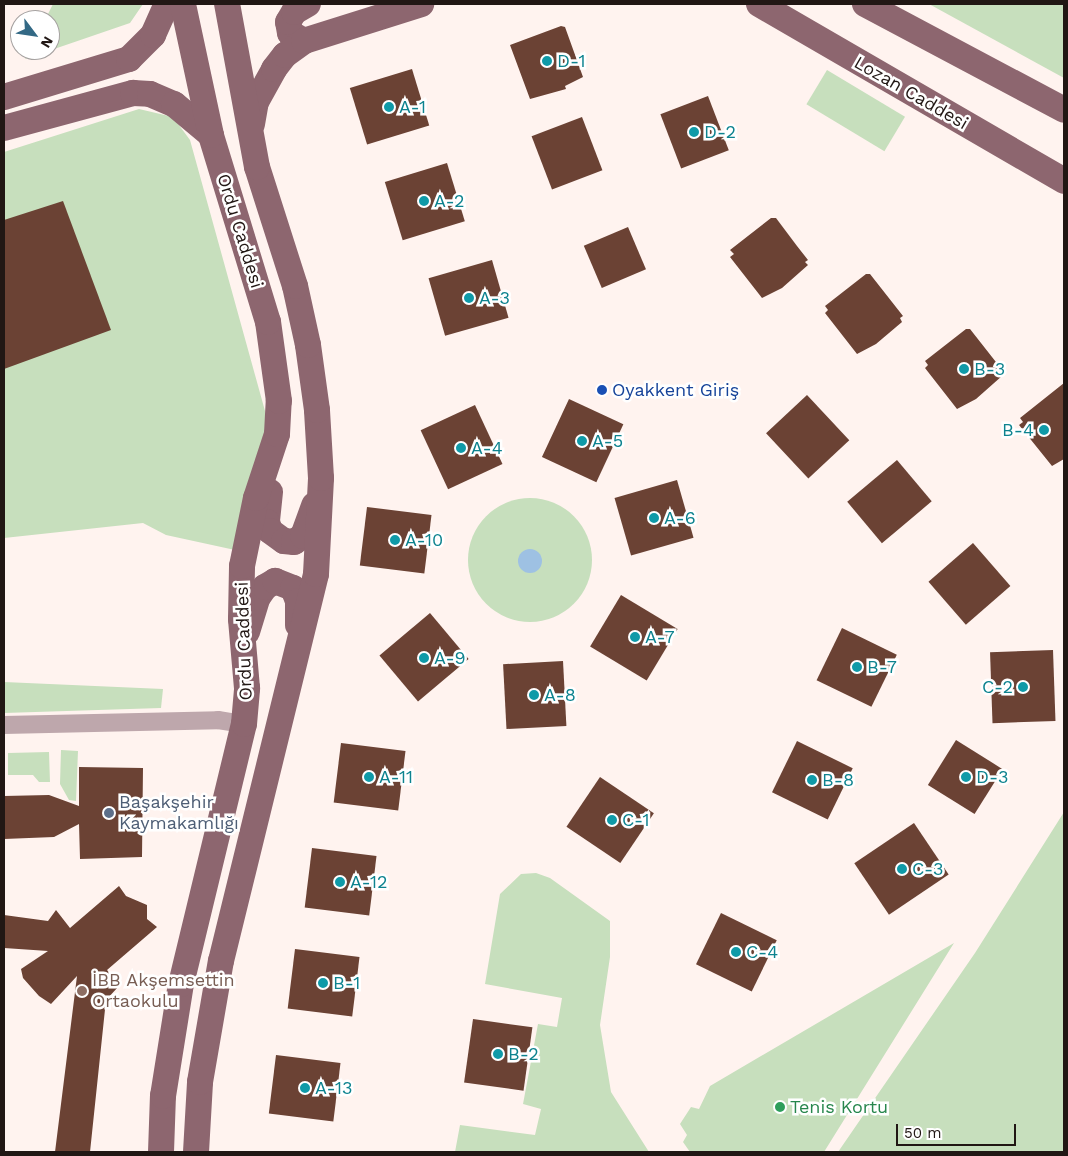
<!DOCTYPE html>
<html>
<head>
<meta charset="utf-8">
<style>
	body { margin:0 }
	#map { position:relative; width:1068px; height:1156px; overflow:hidden; background:#fff3ef; font-family:"Work Sans",sans-serif }
	div>[style] { position:absolute }
	[style*='--x'] { left:calc(var(--x)*1px); top:calc(var(--y)*1px); width:calc(var(--w)*1px); rotate:calc(var(--a)*1deg) }
	.green>* { inset:0; background:#c7dfbd; transform-origin:0 0 }
	.round { border-radius:50% }
	.water>* { inset:0; background:#9ec1e3 }
	.building>* { inset:0; background:#6b4234; transform-origin:0 0 }
	.street>* { height:18px; margin:-9px; padding:0 9px; transform-origin:9px; border-radius:9px; background:#bea7ac }
	.primary>* { height:26px; margin:-13px; padding:0 13px; transform-origin:13px; border-radius:13px; background:#8d666f }
	.dots>* { width:14px; height:14px; translate:-50% -50%; box-sizing:border-box; border:2px solid #fff; border-radius:50% }
	span { translate:-50% -50%; white-space:nowrap; text-align:center; line-height:1.15; -webkit-text-stroke:5px #fff; paint-order:stroke }
	.culture-label { font-size:18px; color:#0d838f }
	.left { translate:0 -50%; text-align:left }
	.right { translate:-100% -50%; text-align:right }
	.street-label { font-size:18px; color:#211714 }
	.transit-label { font-size:18px; color:#164399 }
	.service-label { font-size:18px; color:#4e5e75 }
	.education-label { font-size:18px; color:#785e54 }
	.leisure-label { font-size:18px; color:#27864d }
	.frame { position:absolute; inset:0; border:5px solid #211714; pointer-events:none }
	.north { position:absolute; left:10px; top:10px; width:50px; height:50px; box-sizing:border-box; background:#fff; border:1px solid #a6a2a1; border-radius:50%; rotate:121deg; font-size:14px; font-weight:700; line-height:20px; text-align:center; color:#211714 }
	.north::after { content:''; display:block; margin:auto; width:18px; height:22px; background:#336985; clip-path:polygon(50% 0,100% 100%,50% 72%,0 100%) }
	.scale { position:absolute; left:896px; top:1124px; width:120px; height:22px; box-sizing:border-box; border:2px solid #211714; border-top:0; padding-left:6px; font-size:15px; line-height:18px; white-space:nowrap; color:#211714; -webkit-text-stroke:4px #fff; paint-order:stroke }
</style>
</head>
<body>
<div id="map">
	<div class="green">
		<i style="clip-path:polygon(53px 4px,143px 4px,130px 23px,25px 59px,30px 50px,50px 50px,50px 20px,45px 20px)"></i>
		<i style="clip-path:polygon(929px 4px,1064px 4px,1064px 78px)"></i>
		<i style="left:827px;top:70px;width:91px;height:40px;rotate:31deg"></i>
		<i style="clip-path:polygon(139px 109px,173px 117px,190px 140px,270px 429px,235px 550px,166px 535px,143px 523px,4px 538px,4px 152px)"></i>
		<i class="round" style="left:468px;top:498px;width:124px;height:124px"></i>
		<i style="clip-path:polygon(4px 682px,163px 689px,161px 708px,4px 713px)"></i>
		<i style="clip-path:polygon(61px 750px,78px 751px,76px 801px,69px 800px,60px 784px)"></i>
		<i style="clip-path:polygon(49px 752px,50px 782px,39px 782px,33px 775px,8px 775px,8px 753px)"></i>
		<i style="clip-path:polygon(1064px 812px,1064px 1152px,838px 1152px,975px 953px)"></i>
		<i style="clip-path:polygon(536px 873px,550px 878px,610px 921px,610px 957px,600px 1025px,611px 1092px,649px 1152px,455px 1152px,460px 1125px,535px 1135px,541px 1109px,523px 1104px,538px 1024px,557px 1027px,562px 998px,485px 984px,500px 894px,521px 874px)"></i>
		<i style="clip-path:polygon(954px 943px,824px 1152px,690px 1152px,683px 1142px,687px 1135px,680px 1124px,691px 1107px,699px 1109px,710px 1086px)"></i>
	</div>
	<div class="water">
		<i class="round" style="left:518px;top:549px;width:24px;height:24px"></i>
	</div>
	<div class="building">
		<i style="clip-path:polygon(561px 26px,565px 27px,583px 77px,565px 86px,566px 89px,530px 99px,510px 45px)"></i>
		<i style="left:412px;top:69px;width:59px;height:65px;rotate:73deg"></i>
		<i style="left:708px;top:96px;width:58px;height:51px;rotate:69deg"></i>
		<i style="left:582px;top:117px;width:57px;height:54px;rotate:69deg"></i>
		<i style="left:447px;top:163px;width:61px;height:65px;rotate:73deg"></i>
		<i style="clip-path:polygon(63px 201px,111px 330px,4px 369px,4px 220px)"></i>
		<i style="clip-path:polygon(771px 218px,776px 218px,797px 246px,808px 260px,805px 262px,808px 265px,782px 288px,762px 298px,730px 257px,734px 254px,730px 250px)"></i>
		<i style="left:628px;top:227px;width:46px;height:48px;rotate:67deg"></i>
		<i style="left:492px;top:260px;width:60px;height:66px;rotate:74deg"></i>
		<i style="clip-path:polygon(866px 274px,870px 274px,903px 316px,900px 318px,902px 322px,876px 344px,857px 354px,825px 313px,828px 310px,825px 306px)"></i>
		<i style="clip-path:polygon(966px 329px,970px 329px,1003px 371px,1000px 373px,1002px 376px,976px 399px,957px 409px,925px 368px,928px 365px,925px 361px)"></i>
		<i style="clip-path:polygon(1064px 383px,1064px 459px,1052px 466px,1019px 425px,1023px 422px,1020px 418px)"></i>
		<i style="left:807px;top:395px;width:62px;height:56px;rotate:47deg"></i>
		<i style="left:569px;top:399px;width:60px;height:64px;rotate:25deg"></i>
		<i style="left:475px;top:405px;width:65px;height:60px;rotate:65deg"></i>
		<i style="left:897px;top:460px;width:54px;height:65px;rotate:50deg"></i>
		<i style="left:677px;top:480px;width:60px;height:65px;rotate:74deg"></i>
		<i style="left:367px;top:507px;width:65px;height:59px;rotate:7deg"></i>
		<i style="left:973px;top:543px;width:57px;height:59px;rotate:49deg"></i>
		<i style="left:621px;top:595px;width:66px;height:60px;rotate:31deg"></i>
		<i style="left:430px;top:613px;width:60px;height:66px;rotate:50deg"></i>
		<i style="left:842px;top:628px;width:61px;height:58px;rotate:26deg"></i>
		<i style="left:1053px;top:650px;width:71px;height:63px;rotate:88deg"></i>
		<i style="left:563px;top:661px;width:65px;height:60px;rotate:87deg"></i>
		<i style="left:956px;top:740px;width:55px;height:53px;rotate:32deg"></i>
		<i style="left:797px;top:741px;width:62px;height:57px;rotate:26deg"></i>
		<i style="left:341px;top:743px;width:65px;height:60px;rotate:7deg"></i>
		<i style="clip-path:polygon(79px 767px,143px 768px,142px 857px,80px 859px,79px 824px,54px 837px,4px 839px,4px 796px,49px 795px,79px 806px)"></i>
		<i style="left:600px;top:777px;width:65px;height:60px;rotate:34deg"></i>
		<i style="left:914px;top:823px;width:62px;height:72px;rotate:56deg"></i>
		<i style="left:312px;top:848px;width:65px;height:60px;rotate:7deg"></i>
		<i style="clip-path:polygon(119px 886px,126px 896px,147px 905px,147px 919px,157px 927px,107px 970px,119px 986px,106px 1000px,90px 1152px,55px 1152px,77px 976px,51px 1004px,39px 996px,23px 978px,21px 969px,48px 951px,4px 948px,4px 915px,48px 921px,56px 910px,70px 928px)"></i>
		<i style="left:721px;top:913px;width:62px;height:57px;rotate:26deg"></i>
		<i style="left:295px;top:949px;width:65px;height:60px;rotate:7deg"></i>
		<i style="left:473px;top:1019px;width:60px;height:64px;rotate:8deg"></i>
		<i style="left:276px;top:1055px;width:65px;height:59px;rotate:7deg"></i>
	</div>
	<div class="street">
		<i style="--x:4;--y:725;--w:214;--a:-1.3"></i>
		<i style="--x:218;--y:720;--w:26;--a:9"></i>
	</div>
	<div class="primary">
		<i style="--x:759;--y:4;--w:353;--a:30.1"></i>
		<i style="--x:865;--y:4;--w:225;--a:28"></i>
		<i style="--x:304;--y:41;--w:16;--a:-150"></i>
		<i style="--x:290;--y:33;--w:11;--a:-100"></i>
		<i style="--x:288;--y:22;--w:12;--a:-59"></i>
		<i style="--x:294;--y:12;--w:16;--a:-30"></i>
		<i style="--x:4;--y:97;--w:131;--a:-16.9"></i>
		<i style="--x:129;--y:59;--w:34;--a:-45"></i>
		<i style="--x:153;--y:35;--w:34;--a:-66"></i>
		<i style="--x:252;--y:124;--w:22;--a:-80"></i>
		<i style="--x:256;--y:102;--w:38;--a:-61"></i>
		<i style="--x:274;--y:69;--w:18;--a:-52"></i>
		<i style="--x:285;--y:55;--w:24;--a:-36"></i>
		<i style="--x:304;--y:41;--w:123;--a:-17.5"></i>
		<i style="--x:4;--y:128;--w:134;--a:-15.2"></i>
		<i style="--x:133;--y:93;--w:17;--a:3"></i>
		<i style="--x:150;--y:94;--w:26;--a:23"></i>
		<i style="--x:174;--y:104;--w:48;--a:40"></i>
		<i style="--x:270;--y:492;--w:30;--a:96"></i>
		<i style="--x:267;--y:522;--w:9;--a:72"></i>
		<i style="--x:270;--y:531;--w:17;--a:36"></i>
		<i style="--x:284;--y:541;--w:10;--a:6"></i>
		<i style="--x:294;--y:542;--w:11;--a:-34"></i>
		<i style="--x:303;--y:536;--w:33;--a:-70"></i>
		<i style="--x:247;--y:632;--w:37;--a:-73"></i>
		<i style="--x:258;--y:597;--w:12;--a:-55"></i>
		<i style="--x:265;--y:587;--w:12;--a:-31"></i>
		<i style="--x:275;--y:581;--w:19;--a:21"></i>
		<i style="--x:293;--y:588;--w:14;--a:69"></i>
		<i style="--x:298;--y:601;--w:24;--a:90"></i>
		<i style="--x:161;--y:1152;--w:56;--a:-88"></i>
		<i style="--x:163;--y:1096;--w:113;--a:-80.9"></i>
		<i style="--x:181;--y:984;--w:268;--a:-76.4"></i>
		<i style="--x:244;--y:724;--w:36;--a:-85"></i>
		<i style="--x:247;--y:688;--w:69;--a:-95"></i>
		<i style="--x:241;--y:619;--w:53;--a:-88.9"></i>
		<i style="--x:242;--y:566;--w:69;--a:-78.4"></i>
		<i style="--x:256;--y:498;--w:67;--a:-71.8"></i>
		<i style="--x:277;--y:434;--w:33;--a:-87"></i>
		<i style="--x:279;--y:401;--w:80;--a:-97.9"></i>
		<i style="--x:268;--y:322;--w:195;--a:-107"></i>
		<i style="--x:211;--y:135;--w:134;--a:-102.1"></i>
		<i style="--x:196;--y:1152;--w:70;--a:-86.7"></i>
		<i style="--x:200;--y:1082;--w:123;--a:-80.2"></i>
		<i style="--x:221;--y:961;--w:398;--a:-76.2"></i>
		<i style="--x:316;--y:574;--w:96;--a:-87"></i>
		<i style="--x:321;--y:478;--w:68;--a:-93.4"></i>
		<i style="--x:317;--y:410;--w:66;--a:-97.9"></i>
		<i style="--x:308;--y:345;--w:60;--a:-102.4"></i>
		<i style="--x:295;--y:286;--w:125;--a:-107.7"></i>
		<i style="--x:257;--y:167;--w:166;--a:-100.4"></i>
	</div>
	<div class="dots">
		<i style="left:547px;top:61px;background:#0f9aa8"></i>
		<i style="left:389px;top:107px;background:#0f9aa8"></i>
		<i style="left:694px;top:132px;background:#0f9aa8"></i>
		<i style="left:424px;top:201px;background:#0f9aa8"></i>
		<i style="left:469px;top:298px;background:#0f9aa8"></i>
		<i style="left:964px;top:369px;background:#0f9aa8"></i>
		<i style="left:602px;top:390px;background:#1a4fb4"></i>
		<i style="left:1044px;top:430px;background:#0f9aa8"></i>
		<i style="left:582px;top:441px;background:#0f9aa8"></i>
		<i style="left:461px;top:448px;background:#0f9aa8"></i>
		<i style="left:654px;top:518px;background:#0f9aa8"></i>
		<i style="left:395px;top:540px;background:#0f9aa8"></i>
		<i style="left:635px;top:637px;background:#0f9aa8"></i>
		<i style="left:424px;top:658px;background:#0f9aa8"></i>
		<i style="left:857px;top:667px;background:#0f9aa8"></i>
		<i style="left:1023px;top:687px;background:#0f9aa8"></i>
		<i style="left:534px;top:695px;background:#0f9aa8"></i>
		<i style="left:369px;top:777px;background:#0f9aa8"></i>
		<i style="left:966px;top:777px;background:#0f9aa8"></i>
		<i style="left:812px;top:780px;background:#0f9aa8"></i>
		<i style="left:109px;top:813px;background:#5c6f8a"></i>
		<i style="left:612px;top:820px;background:#0f9aa8"></i>
		<i style="left:902px;top:869px;background:#0f9aa8"></i>
		<i style="left:340px;top:882px;background:#0f9aa8"></i>
		<i style="left:736px;top:952px;background:#0f9aa8"></i>
		<i style="left:323px;top:983px;background:#0f9aa8"></i>
		<i style="left:82px;top:991px;background:#8d6e63"></i>
		<i style="left:498px;top:1054px;background:#0f9aa8"></i>
		<i style="left:305px;top:1088px;background:#0f9aa8"></i>
		<i style="left:780px;top:1107px;background:#2e9e5b"></i>
	</div>
	<div class="culture-label">
		<span class="left" style="left:557px;top:61px">D-1</span>
		<span class="left" style="left:399px;top:107px">A-1</span>
		<span class="left" style="left:704px;top:132px">D-2</span>
		<span class="left" style="left:434px;top:201px">A-2</span>
		<span class="left" style="left:479px;top:298px">A-3</span>
		<span class="left" style="left:974px;top:369px">B-3</span>
		<span class="right" style="left:1034px;top:430px">B-4</span>
		<span class="left" style="left:592px;top:441px">A-5</span>
		<span class="left" style="left:471px;top:448px">A-4</span>
		<span class="left" style="left:664px;top:518px">A-6</span>
		<span class="left" style="left:405px;top:540px">A-10</span>
		<span class="left" style="left:645px;top:637px">A-7</span>
		<span class="left" style="left:434px;top:658px">A-9</span>
		<span class="left" style="left:867px;top:667px">B-7</span>
		<span class="right" style="left:1013px;top:687px">C-2</span>
		<span class="left" style="left:544px;top:695px">A-8</span>
		<span class="left" style="left:379px;top:777px">A-11</span>
		<span class="left" style="left:976px;top:777px">D-3</span>
		<span class="left" style="left:822px;top:780px">B-8</span>
		<span class="left" style="left:622px;top:820px">C-1</span>
		<span class="left" style="left:912px;top:869px">C-3</span>
		<span class="left" style="left:350px;top:882px">A-12</span>
		<span class="left" style="left:746px;top:952px">C-4</span>
		<span class="left" style="left:333px;top:983px">B-1</span>
		<span class="left" style="left:508px;top:1054px">B-2</span>
		<span class="left" style="left:315px;top:1088px">A-13</span>
	</div>
	<div class="street-label">
		<span style="left:911px;top:93px;rotate:30deg">Lozan Caddesi</span>
		<span style="left:240px;top:231px;rotate:73deg">Ordu Caddesi</span>
		<span style="left:244px;top:641px;rotate:-92deg">Ordu Caddesi</span>
	</div>
	<div class="transit-label">
		<span class="left" style="left:612px;top:390px">Oyakkent Giriş</span>
	</div>
	<div class="service-label">
		<span class="left" style="left:119px;top:813px">Başakşehir<br>Kaymakamlığı</span>
	</div>
	<div class="education-label">
		<span class="left" style="left:92px;top:991px">İBB Akşemsettin<br>Ortaokulu</span>
	</div>
	<div class="leisure-label">
		<span class="left" style="left:790px;top:1107px">Tenis Kortu</span>
	</div>
	<div class="frame"></div>
	<div class="north">N</div>
	<div class="scale">50 m</div>
</div>
</body>
</html>
